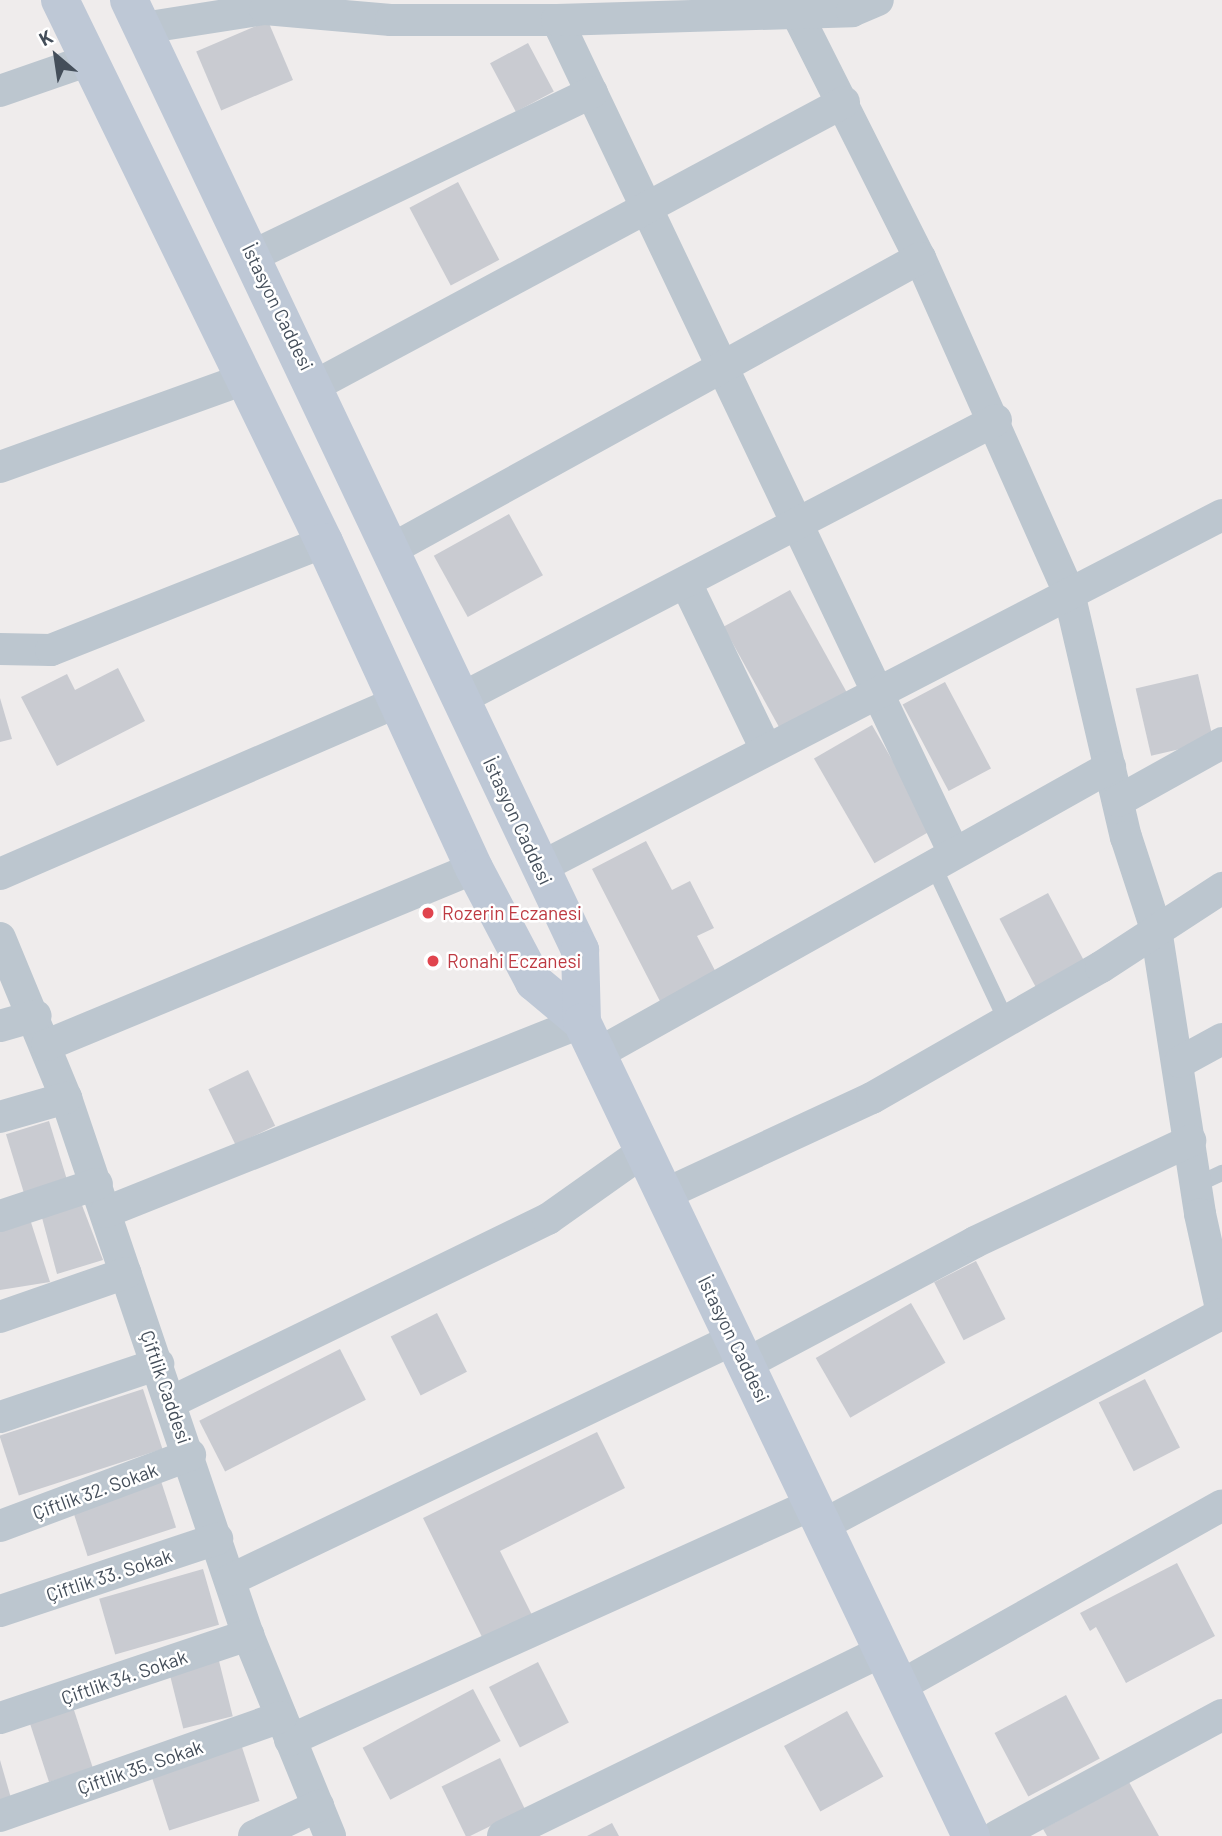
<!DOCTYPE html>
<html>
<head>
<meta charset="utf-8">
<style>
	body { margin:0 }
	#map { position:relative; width:1222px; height:1836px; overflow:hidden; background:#efecec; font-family:Barlow,sans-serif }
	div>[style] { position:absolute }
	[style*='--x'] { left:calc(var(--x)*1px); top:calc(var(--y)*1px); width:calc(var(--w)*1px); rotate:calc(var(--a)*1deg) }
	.building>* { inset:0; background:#c9cbd1; transform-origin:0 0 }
	.lane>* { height:16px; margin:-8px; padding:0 8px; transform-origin:8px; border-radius:8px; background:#bcc6cf }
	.street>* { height:32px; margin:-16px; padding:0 16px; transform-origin:16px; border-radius:16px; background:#bcc6cf }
	.secondary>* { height:38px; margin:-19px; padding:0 19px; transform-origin:19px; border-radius:19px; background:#bec8d6 }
	.dots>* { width:19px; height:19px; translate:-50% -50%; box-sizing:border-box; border:4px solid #fff; border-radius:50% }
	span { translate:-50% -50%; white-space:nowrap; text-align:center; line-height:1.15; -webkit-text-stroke:5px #fff; paint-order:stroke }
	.street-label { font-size:19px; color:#444e5a }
	.health-label { font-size:19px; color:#be3a42 }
	.left { translate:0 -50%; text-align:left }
	.north { position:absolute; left:21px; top:21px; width:70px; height:70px; -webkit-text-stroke:5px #fff; paint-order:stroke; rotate:331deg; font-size:19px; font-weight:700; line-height:28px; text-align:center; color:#444e5a }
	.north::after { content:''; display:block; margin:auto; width:24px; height:32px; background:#444e5a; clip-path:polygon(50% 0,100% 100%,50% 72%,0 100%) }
</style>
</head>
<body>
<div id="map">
	<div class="building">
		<i style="left:268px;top:21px;width:64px;height:78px;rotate:67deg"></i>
		<i style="left:528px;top:43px;width:55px;height:43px;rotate:62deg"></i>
		<i style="left:458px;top:182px;width:88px;height:55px;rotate:62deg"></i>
		<i style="left:509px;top:514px;width:70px;height:86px;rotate:61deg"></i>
		<i style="left:790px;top:590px;width:121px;height:76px;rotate:61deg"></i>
		<i style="clip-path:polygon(118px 668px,145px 721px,57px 766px,21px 697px,67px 674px,75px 690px)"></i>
		<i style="left:1198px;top:674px;width:69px;height:64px;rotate:77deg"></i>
		<i style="left:945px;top:682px;width:98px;height:48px;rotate:62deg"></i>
		<i style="clip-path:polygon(0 698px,12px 739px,0 742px)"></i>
		<i style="left:872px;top:725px;width:121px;height:67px;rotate:60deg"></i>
		<i style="clip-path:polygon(646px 841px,672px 890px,690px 881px,714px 928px,697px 936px,721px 982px,665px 1011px,592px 869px)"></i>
		<i style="left:1048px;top:893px;width:83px;height:55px;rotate:62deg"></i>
		<i style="left:248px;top:1070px;width:62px;height:44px;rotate:64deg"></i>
		<i style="left:49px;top:1121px;width:62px;height:45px;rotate:73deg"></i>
		<i style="clip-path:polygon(80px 1200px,103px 1260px,57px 1274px,41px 1214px)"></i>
		<i style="clip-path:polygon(29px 1216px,50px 1282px,0 1290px,0 1224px)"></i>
		<i style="left:976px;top:1261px;width:65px;height:47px;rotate:63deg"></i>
		<i style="left:911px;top:1303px;width:69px;height:110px;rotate:60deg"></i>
		<i style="left:437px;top:1313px;width:66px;height:52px;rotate:63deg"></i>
		<i style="left:340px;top:1349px;width:57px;height:158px;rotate:63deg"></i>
		<i style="left:1145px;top:1379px;width:77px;height:52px;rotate:63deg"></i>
		<i style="left:143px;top:1389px;width:63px;height:151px;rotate:72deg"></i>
		<i style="clip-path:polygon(597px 1432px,625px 1488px,500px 1551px,534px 1619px,485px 1643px,423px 1518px)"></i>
		<i style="left:160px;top:1478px;width:52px;height:93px;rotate:72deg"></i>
		<i style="clip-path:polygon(1177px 1563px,1215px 1636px,1126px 1683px,1096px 1627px,1090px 1631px,1080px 1613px)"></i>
		<i style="left:203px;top:1569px;width:58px;height:108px;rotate:74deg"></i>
		<i style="left:218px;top:1657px;width:61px;height:51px;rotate:76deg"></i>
		<i style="left:538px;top:1662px;width:68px;height:55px;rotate:63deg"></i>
		<i style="left:473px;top:1689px;width:59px;height:125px;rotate:62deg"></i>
		<i style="left:1066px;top:1695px;width:72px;height:81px;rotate:62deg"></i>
		<i style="left:73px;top:1707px;width:64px;height:46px;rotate:72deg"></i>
		<i style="left:847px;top:1711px;width:75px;height:72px;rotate:61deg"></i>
		<i style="left:241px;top:1744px;width:60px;height:95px;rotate:72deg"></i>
		<i style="left:500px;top:1758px;width:57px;height:65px;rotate:64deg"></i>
		<i style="clip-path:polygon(0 1760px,13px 1805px,0 1809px)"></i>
		<i style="clip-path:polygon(1129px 1782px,1159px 1836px,1047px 1836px,1043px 1829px)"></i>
		<i style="clip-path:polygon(612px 1823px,619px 1836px,587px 1836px)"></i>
	</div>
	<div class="lane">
		<i style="--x:933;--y:865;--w:174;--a:64.8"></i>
		<i style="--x:1196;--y:1185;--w:29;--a:-25"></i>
	</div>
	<div class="street">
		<i style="--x:790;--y:0;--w:289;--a:63.3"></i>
		<i style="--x:920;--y:258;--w:367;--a:66"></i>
		<i style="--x:1069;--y:593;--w:251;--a:76.9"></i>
		<i style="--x:1126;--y:837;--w:97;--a:71.9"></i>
		<i style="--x:1156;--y:929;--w:288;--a:81.2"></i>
		<i style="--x:1200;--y:1214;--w:101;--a:77.5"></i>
		<i style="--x:557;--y:20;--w:923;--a:64.52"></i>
		<i style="--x:143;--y:28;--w:123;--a:-8.9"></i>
		<i style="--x:265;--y:9;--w:126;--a:5"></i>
		<i style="--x:391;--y:20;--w:166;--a:0"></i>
		<i style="--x:557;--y:20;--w:295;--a:-1.7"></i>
		<i style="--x:852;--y:11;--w:28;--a:-23"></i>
		<i style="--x:0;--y:91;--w:94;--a:-19.2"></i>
		<i style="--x:254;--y:255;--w:375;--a:-25.7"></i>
		<i style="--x:316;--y:385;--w:599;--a:-28.19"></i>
		<i style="--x:0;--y:467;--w:259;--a:-19.8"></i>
		<i style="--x:392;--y:549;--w:603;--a:-28.86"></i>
		<i style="--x:686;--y:583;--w:184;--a:64.3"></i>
		<i style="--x:0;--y:649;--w:51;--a:1.1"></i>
		<i style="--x:51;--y:650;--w:294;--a:-21.6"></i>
		<i style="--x:462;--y:698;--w:602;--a:-27.5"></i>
		<i style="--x:1118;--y:801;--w:119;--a:-29.1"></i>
		<i style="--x:539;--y:868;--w:769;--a:-27.33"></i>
		<i style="--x:0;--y:874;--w:434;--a:-23.4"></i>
		<i style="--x:0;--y:938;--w:173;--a:67.6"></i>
		<i style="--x:66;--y:1098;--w:567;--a:71.28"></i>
		<i style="--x:248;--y:1635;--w:217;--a:67.8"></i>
		<i style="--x:0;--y:1026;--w:37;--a:-16"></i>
		<i style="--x:47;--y:1045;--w:462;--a:-22.5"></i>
		<i style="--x:597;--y:1054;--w:588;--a:-29.23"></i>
		<i style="--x:1180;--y:1062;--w:48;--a:-28.7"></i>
		<i style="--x:0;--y:1117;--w:69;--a:-16.1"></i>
		<i style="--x:665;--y:1194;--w:228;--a:-24.9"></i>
		<i style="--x:872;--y:1098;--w:264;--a:-29.8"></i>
		<i style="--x:1101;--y:967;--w:145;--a:-33.1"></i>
		<i style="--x:106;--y:1212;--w:513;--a:-21.76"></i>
		<i style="--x:0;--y:1216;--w:102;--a:-18.3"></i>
		<i style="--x:0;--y:1317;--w:133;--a:-19.2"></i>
		<i style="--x:746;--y:1364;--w:259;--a:-28"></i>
		<i style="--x:975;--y:1242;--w:238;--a:-25.2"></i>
		<i style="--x:171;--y:1402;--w:419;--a:-25.9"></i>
		<i style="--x:548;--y:1219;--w:118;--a:-35.3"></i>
		<i style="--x:0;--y:1417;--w:167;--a:-18.5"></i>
		<i style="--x:823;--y:1525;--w:451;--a:-27.9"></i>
		<i style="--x:0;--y:1526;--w:203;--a:-20.5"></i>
		<i style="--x:230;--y:1580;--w:559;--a:-25.56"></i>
		<i style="--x:0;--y:1611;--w:229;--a:-18.4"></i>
		<i style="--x:900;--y:1686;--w:369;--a:-29.3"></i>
		<i style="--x:0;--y:1718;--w:262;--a:-18.5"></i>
		<i style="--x:290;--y:1740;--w:574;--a:-24.29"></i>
		<i style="--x:0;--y:1816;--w:298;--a:-19.4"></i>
		<i style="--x:254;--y:1836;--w:71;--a:-25.1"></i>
		<i style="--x:503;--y:1836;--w:423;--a:-26"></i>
		<i style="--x:997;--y:1836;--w:255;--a:-28.3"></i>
	</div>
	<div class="secondary">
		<i style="--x:60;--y:0;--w:603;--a:64.03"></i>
		<i style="--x:324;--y:542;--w:359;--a:65.3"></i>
		<i style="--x:474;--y:868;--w:129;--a:62.2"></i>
		<i style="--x:534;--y:982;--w:62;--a:39.8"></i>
		<i style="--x:129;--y:0;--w:1052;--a:64.6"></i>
		<i style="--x:580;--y:950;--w:72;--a:88.4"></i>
		<i style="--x:582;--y:1022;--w:902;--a:64.46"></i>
	</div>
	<div class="dots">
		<i style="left:428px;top:913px;background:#e0444e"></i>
		<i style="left:433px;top:961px;background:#e0444e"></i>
	</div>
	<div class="street-label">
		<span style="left:278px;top:307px;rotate:64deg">İstasyon Caddesi</span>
		<span style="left:518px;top:821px;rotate:65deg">İstasyon Caddesi</span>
		<span style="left:734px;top:1339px;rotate:64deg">İstasyon Caddesi</span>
		<span style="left:166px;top:1387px;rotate:71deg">Çiftlik Caddesi</span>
		<span style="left:95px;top:1491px;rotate:-20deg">Çiftlik 32. Sokak</span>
		<span style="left:109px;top:1575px;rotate:-18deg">Çiftlik 33. Sokak</span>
		<span style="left:124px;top:1677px;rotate:-19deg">Çiftlik 34. Sokak</span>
		<span style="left:140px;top:1767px;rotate:-19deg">Çiftlik 35. Sokak</span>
	</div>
	<div class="health-label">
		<span class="left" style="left:442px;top:913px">Rozerin Eczanesi</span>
		<span class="left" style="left:447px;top:961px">Ronahi Eczanesi</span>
	</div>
	<div class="north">K</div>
</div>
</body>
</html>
